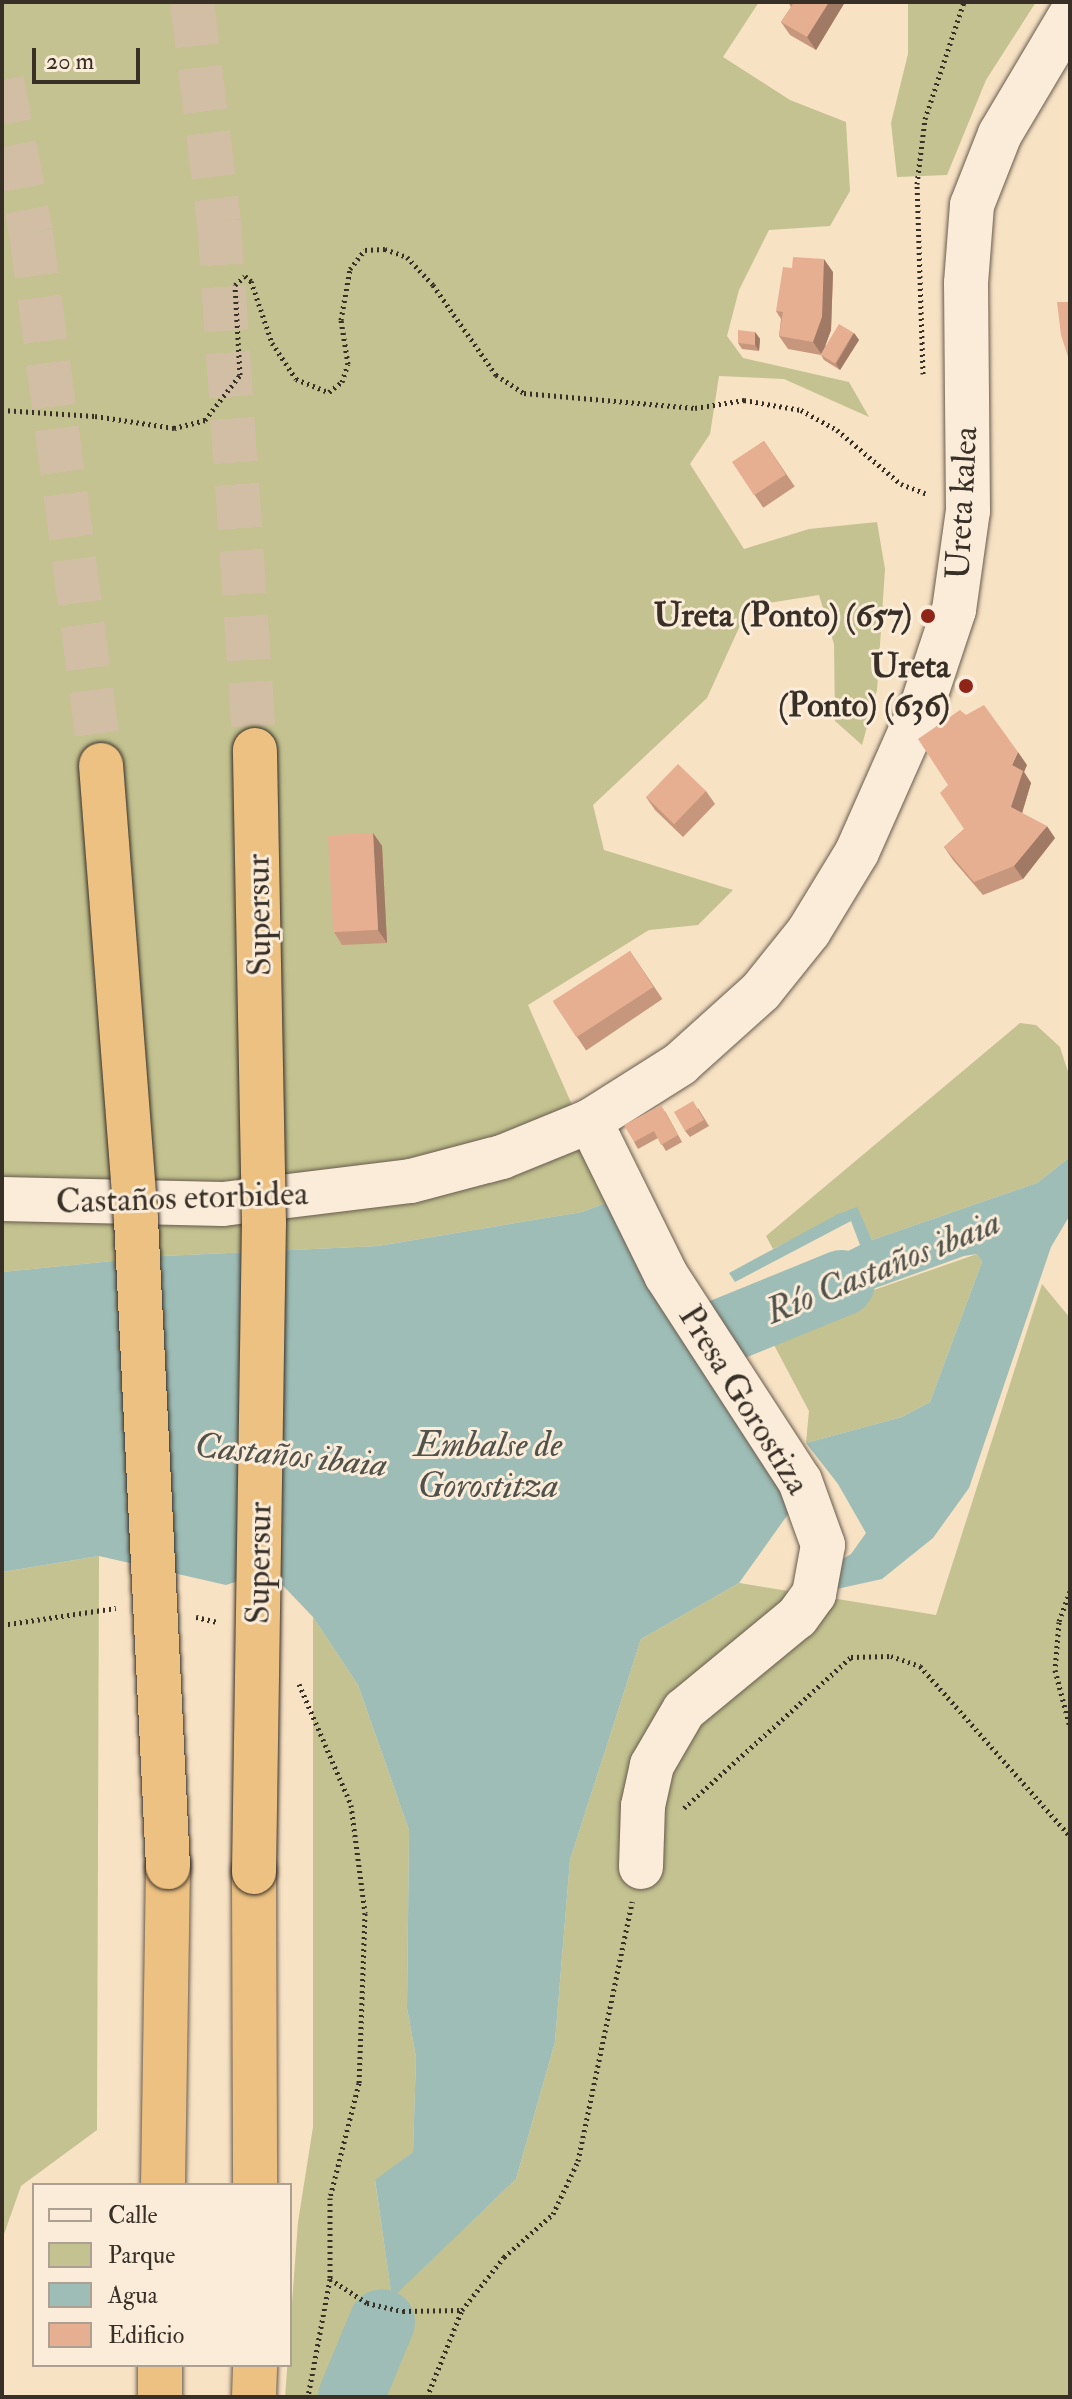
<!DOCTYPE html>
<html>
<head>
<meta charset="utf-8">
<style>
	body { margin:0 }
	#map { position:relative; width:1072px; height:2399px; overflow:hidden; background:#f8e2c4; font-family:"IM FELL Double Pica",serif }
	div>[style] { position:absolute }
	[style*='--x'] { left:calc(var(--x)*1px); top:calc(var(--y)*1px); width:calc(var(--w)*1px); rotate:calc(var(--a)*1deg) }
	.green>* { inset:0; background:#c3c290 }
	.water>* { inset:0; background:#9dbdb6 }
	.river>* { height:66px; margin:-33px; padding:0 33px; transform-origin:33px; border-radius:33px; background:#9dbdb6 }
	.highway-tunnel>* { height:44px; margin-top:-22px; transform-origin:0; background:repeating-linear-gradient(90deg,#d2bea5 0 44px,transparent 0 66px) }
	.path>* { height:5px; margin-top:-2.5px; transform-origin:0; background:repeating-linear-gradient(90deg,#382f27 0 2px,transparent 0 6px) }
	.roads { filter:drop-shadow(0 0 2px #685c4e) drop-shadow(0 0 2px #685c4e) }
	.minor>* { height:44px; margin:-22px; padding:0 22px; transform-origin:22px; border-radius:22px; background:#faecd9 }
	.highway>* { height:44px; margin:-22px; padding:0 22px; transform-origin:22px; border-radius:22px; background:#ecc182 }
	.bridges { filter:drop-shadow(0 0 2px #382f27) drop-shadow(0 0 2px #382f27) }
	.highway-bridge>* { height:44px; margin:-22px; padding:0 22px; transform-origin:22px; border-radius:22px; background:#ecc182 }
	.wall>* { inset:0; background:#c6967d; transform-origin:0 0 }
	.shaded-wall>* { inset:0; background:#a17a66 }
	.building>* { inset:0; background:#e6af91; transform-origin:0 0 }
	.dots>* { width:22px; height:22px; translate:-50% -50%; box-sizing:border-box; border:4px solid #faecd9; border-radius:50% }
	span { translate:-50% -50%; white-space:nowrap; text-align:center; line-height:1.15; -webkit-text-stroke:6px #faecd9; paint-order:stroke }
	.street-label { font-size:34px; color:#382f27 }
	.poi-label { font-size:34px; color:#382f27; font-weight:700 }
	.right { translate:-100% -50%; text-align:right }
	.water-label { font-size:36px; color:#51524b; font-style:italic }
	.frame { position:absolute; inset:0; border:4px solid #382f27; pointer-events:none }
	.legend { position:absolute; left:32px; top:2183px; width:260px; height:184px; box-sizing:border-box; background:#faecd9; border:2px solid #aca092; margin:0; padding:10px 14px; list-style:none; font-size:24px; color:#382f27 }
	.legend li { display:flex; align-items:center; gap:16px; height:40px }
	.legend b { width:40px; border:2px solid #aca092 }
	.scale { position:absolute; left:32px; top:48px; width:108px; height:36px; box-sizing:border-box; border:4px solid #382f27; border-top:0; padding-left:10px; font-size:24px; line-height:28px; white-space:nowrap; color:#382f27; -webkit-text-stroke:6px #faecd9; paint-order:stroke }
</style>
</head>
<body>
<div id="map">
	<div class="green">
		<i style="clip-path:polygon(2px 2px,759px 2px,723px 57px,790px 100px,846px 122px,850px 191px,830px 226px,769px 230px,739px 290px,727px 336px,743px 358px,849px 382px,869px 417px,784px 379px,719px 376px,710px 434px,690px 464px,744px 549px,809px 529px,877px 522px,885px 569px,877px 690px,862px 745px,835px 721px,834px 644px,819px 595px,749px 606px,707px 698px,593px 805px,604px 850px,733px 890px,698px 925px,649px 930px,528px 1005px,614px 1200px,582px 1212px,378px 1246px,163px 1256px,2px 1272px)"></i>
		<i style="clip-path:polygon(908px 2px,1036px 2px,986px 80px,947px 175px,897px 177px,891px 123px,908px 54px)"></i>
		<i style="clip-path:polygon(1020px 1023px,1036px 1025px,1060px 1047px,1070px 1078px,1070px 1157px,1037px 1183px,872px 1240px,856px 1208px,773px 1249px,766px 1236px)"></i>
		<i style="clip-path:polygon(977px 1254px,982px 1262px,930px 1402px,902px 1417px,806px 1443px,809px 1411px,765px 1328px)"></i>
		<i style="clip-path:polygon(1042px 1284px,1070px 1318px,1070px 2397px,285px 2397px,298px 2222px,313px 2127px,313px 1617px,358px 1685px,409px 1830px,407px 2008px,416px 2057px,413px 2152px,375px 2181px,392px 2297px,516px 2179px,555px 2042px,570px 1860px,641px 1639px,739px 1583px,936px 1615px)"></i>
		<i style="clip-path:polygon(99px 1556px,97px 2130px,21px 2186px,2px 2240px,2px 1572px)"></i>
	</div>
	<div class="water">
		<i style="clip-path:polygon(1070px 1157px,1070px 1215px,1051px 1247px,969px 1488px,933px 1538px,882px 1579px,814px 1594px,830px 1567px,851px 1554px,866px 1533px,838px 1484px,806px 1443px,902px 1417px,930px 1402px,982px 1262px,977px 1254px,964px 1256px,765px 1328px,749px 1301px,860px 1245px,851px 1221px,735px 1282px,729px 1273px,838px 1214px,857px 1207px,872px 1240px,1037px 1183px)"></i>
		<i style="clip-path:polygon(614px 1200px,796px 1503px,739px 1583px,641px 1639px,570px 1860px,555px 2042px,516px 2179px,392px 2298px,375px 2180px,413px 2152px,416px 2057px,407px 2008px,409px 1830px,358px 1685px,313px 1617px,269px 1571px,226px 1585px,99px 1556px,2px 1572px,2px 1272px,163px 1256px,378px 1246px,582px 1212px)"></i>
	</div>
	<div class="river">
		<i style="--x:649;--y:1370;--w:47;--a:-32"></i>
		<i style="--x:689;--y:1345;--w:165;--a:-22.1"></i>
		<i style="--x:351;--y:2397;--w:81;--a:-67.5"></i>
	</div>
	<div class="highway-tunnel">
		<i style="--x:192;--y:2;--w:221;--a:83"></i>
		<i style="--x:219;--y:221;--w:530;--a:86.11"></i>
		<i style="--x:2;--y:80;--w:155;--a:79.2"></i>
		<i style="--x:31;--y:232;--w:538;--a:82.52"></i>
	</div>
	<div class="path">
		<i style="--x:923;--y:374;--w:190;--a:-91.8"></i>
		<i style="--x:917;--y:184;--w:65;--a:-83"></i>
		<i style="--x:925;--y:119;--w:123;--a:-71.6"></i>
		<i style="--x:2;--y:410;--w:93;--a:3.7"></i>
		<i style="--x:95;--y:416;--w:80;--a:8.6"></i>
		<i style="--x:174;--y:428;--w:32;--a:-14"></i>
		<i style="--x:205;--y:420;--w:57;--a:-52.1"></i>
		<i style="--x:240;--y:375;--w:90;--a:-93.2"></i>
		<i style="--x:235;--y:285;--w:13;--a:-42"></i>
		<i style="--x:245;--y:276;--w:8;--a:40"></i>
		<i style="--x:251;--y:281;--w:65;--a:71.3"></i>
		<i style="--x:272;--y:343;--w:43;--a:56.3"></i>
		<i style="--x:296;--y:379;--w:35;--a:22"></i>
		<i style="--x:329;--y:392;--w:16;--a:-38"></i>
		<i style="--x:342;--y:382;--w:19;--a:-72"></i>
		<i style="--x:348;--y:364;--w:45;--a:-99"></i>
		<i style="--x:341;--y:320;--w:52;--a:-80"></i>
		<i style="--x:350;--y:269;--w:24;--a:-52"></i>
		<i style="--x:365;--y:250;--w:20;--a:-3"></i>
		<i style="--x:385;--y:249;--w:23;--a:20"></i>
		<i style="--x:407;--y:257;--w:38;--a:47"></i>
		<i style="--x:433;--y:285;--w:110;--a:55"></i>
		<i style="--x:496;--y:375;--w:33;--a:33"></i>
		<i style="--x:524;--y:393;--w:172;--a:5"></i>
		<i style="--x:695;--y:408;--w:50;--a:-9.3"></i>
		<i style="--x:744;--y:400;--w:58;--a:10"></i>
		<i style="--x:801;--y:410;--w:41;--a:29.1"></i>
		<i style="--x:837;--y:430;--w:84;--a:40.2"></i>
		<i style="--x:901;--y:484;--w:28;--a:21"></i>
		<i style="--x:1070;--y:1591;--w:33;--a:110"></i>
		<i style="--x:1059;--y:1622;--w:48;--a:94.8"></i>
		<i style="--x:1055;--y:1670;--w:59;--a:75.3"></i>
		<i style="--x:196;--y:1617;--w:22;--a:13"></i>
		<i style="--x:2;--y:1625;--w:115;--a:-8.5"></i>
		<i style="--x:299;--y:1684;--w:132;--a:66.7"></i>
		<i style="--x:351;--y:1805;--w:109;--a:82.6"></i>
		<i style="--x:365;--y:1913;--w:170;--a:92"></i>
		<i style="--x:359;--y:2083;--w:119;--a:104.2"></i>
		<i style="--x:330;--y:2198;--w:81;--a:90"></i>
		<i style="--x:330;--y:2279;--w:120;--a:100.6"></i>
		<i style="--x:684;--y:1808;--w:225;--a:-42.1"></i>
		<i style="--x:851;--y:1657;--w:40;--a:-1.4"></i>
		<i style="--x:891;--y:1656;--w:31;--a:19"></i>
		<i style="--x:920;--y:1666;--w:227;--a:48.6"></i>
		<i style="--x:330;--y:2279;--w:44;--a:33"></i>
		<i style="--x:367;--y:2303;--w:37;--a:13"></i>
		<i style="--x:403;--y:2311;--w:59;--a:-1"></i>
		<i style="--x:427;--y:2397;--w:94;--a:-68.1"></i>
		<i style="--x:462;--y:2310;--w:68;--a:-51.6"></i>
		<i style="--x:504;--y:2257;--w:65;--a:-41.3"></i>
		<i style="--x:553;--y:2214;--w:59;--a:-64.7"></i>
		<i style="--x:578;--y:2161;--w:265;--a:-78.2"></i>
	</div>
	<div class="roads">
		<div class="minor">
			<i style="--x:590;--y:1121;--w:172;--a:63.7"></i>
			<i style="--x:666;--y:1275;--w:246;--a:57"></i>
			<i style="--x:800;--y:1481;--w:68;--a:70.2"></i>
			<i style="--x:823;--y:1545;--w:50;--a:100.4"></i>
			<i style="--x:814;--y:1594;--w:29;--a:126"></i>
			<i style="--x:797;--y:1617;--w:146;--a:140.5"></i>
			<i style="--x:684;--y:1710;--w:64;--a:120.2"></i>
			<i style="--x:652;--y:1765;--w:42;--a:102.4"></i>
			<i style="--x:643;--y:1806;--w:61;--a:91.9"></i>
			<i style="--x:2;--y:1199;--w:221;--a:1.3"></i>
			<i style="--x:223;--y:1204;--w:189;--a:-7"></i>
			<i style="--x:411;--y:1181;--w:94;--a:-14.8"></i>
			<i style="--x:502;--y:1157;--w:95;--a:-22.2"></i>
			<i style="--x:590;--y:1121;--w:107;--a:-32.3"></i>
			<i style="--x:680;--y:1064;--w:109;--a:-42"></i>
			<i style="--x:761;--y:991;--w:77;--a:-51.3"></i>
			<i style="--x:809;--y:931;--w:92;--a:-58.7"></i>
			<i style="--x:857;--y:852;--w:163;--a:-66.1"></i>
			<i style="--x:923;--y:703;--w:98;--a:-71.6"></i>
			<i style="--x:954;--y:610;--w:100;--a:-82"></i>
			<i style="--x:968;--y:511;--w:228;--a:-90.5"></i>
			<i style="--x:966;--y:283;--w:78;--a:-85.6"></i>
			<i style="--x:972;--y:205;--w:76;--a:-68.5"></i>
			<i style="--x:1000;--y:134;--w:137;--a:-59.3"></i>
		</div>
		<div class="highway">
			<i style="--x:254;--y:1872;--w:313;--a:89.8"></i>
			<i style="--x:163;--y:2185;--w:318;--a:-89.1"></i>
			<i style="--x:160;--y:2397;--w:32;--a:-90"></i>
			<i style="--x:254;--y:2397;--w:32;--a:-88"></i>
		</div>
	</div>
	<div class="bridges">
		<div class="highway-bridge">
			<i style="--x:101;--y:765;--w:455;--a:85.6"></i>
			<i style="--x:136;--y:1219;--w:649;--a:87.17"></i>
			<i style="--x:254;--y:1872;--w:648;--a:-89.12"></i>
			<i style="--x:264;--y:1224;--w:474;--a:-91.1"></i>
		</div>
	</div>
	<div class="wall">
		<i style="clip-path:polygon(788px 2px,845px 2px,816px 50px,790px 35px,781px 22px,791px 7px)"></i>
		<i style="clip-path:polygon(833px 272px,831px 330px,825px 346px,854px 333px,859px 340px,840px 370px,824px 360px,821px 355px,788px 349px,779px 336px,781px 319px,776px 311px)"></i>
		<i style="clip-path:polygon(755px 332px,760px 339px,759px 351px,742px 349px,738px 343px)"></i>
		<i style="left:764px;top:441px;width:55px;height:38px;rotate:56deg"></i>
		<i style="clip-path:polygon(1027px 765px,1024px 772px,1031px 783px,1022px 813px,1055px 838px,1023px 879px,983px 895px,953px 860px,944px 847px,964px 829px)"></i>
		<i style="clip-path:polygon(706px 791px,715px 804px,683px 837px,655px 810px,646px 797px)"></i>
		<i style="clip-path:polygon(373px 833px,382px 846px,387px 943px,342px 945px,334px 932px)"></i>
		<i style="left:630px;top:951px;width:58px;height:92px;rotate:56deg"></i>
		<i style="clip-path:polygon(698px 1108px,709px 1126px,690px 1137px,685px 1131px)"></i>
		<i style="clip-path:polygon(665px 1111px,682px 1142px,666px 1151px,658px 1138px,638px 1149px,634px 1142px)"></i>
	</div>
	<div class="shaded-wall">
		<i style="clip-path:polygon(829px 2px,845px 2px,816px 50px,807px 37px)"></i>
		<i style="clip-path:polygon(824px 259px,833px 272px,831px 330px,822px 355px,813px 342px)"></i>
		<i style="clip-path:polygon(755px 332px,760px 339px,759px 351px,755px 345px)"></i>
		<i style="clip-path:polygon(854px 333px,859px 340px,840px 370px,836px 364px)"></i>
		<i style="clip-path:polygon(1018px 752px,1027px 765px,1024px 772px,1031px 783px,1020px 820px,1011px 807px,1012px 765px)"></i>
		<i style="clip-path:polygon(1047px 826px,1055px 838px,1023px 879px,1014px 866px)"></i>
		<i style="clip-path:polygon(373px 833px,382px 846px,387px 943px,378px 930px)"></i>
	</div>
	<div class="building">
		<i style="clip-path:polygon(790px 2px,829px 2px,807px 37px,781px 22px,793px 4px)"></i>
		<i style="clip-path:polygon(793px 257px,824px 259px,822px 317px,813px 342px,779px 336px,783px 312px,776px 311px,783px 267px,792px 268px)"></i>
		<i style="clip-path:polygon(1057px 302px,1070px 302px,1070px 363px,1061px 335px)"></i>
		<i style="left:839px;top:324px;width:17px;height:36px;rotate:31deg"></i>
		<i style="clip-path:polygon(738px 330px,755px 332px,755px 345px,738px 343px)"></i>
		<i style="left:764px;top:441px;width:40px;height:38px;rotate:57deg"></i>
		<i style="clip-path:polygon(984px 705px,1018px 752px,1012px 765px,1023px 771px,1011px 807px,1047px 826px,1014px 866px,974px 882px,944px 847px,964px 829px,940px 793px,948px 785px,918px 739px,960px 710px,966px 715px)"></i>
		<i style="left:678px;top:764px;width:39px;height:46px;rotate:44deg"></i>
		<i style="left:373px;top:833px;width:97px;height:45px;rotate:87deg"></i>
		<i style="left:630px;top:951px;width:43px;height:92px;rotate:57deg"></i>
		<i style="left:693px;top:1101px;width:22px;height:22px;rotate:60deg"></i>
		<i style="clip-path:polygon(661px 1105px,678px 1135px,661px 1145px,654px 1131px,634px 1142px,624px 1125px)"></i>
	</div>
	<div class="dots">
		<i style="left:928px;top:616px;background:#8f2418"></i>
		<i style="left:966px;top:686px;background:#8f2418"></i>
	</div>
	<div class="street-label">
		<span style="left:962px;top:503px;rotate:-87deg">Ureta kalea</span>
		<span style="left:259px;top:915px;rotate:-91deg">Supersur</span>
		<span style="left:182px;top:1198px;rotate:-2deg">Castaños etorbidea</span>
		<span style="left:744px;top:1400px;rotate:58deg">Presa Gorostiza</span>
		<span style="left:259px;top:1563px;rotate:-89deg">Supersur</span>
	</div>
	<div class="poi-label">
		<span class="right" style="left:912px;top:616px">Ureta (Ponto) (657)</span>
		<span class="right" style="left:950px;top:686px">Ureta<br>(Ponto) (636)</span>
	</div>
	<div class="water-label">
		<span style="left:883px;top:1267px;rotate:-22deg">Río Castaños ibaia</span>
		<span style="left:488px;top:1465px">Embalse de<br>Gorostitza</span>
		<span style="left:291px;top:1455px;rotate:6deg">Castaños ibaia</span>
	</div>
	<div class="frame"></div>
	<ul class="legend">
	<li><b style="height:10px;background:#faecd9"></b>Calle</li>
	<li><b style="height:22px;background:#c3c290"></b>Parque</li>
	<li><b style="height:22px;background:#9dbdb6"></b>Agua</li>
	<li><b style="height:22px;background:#e6af91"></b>Edificio</li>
	</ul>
	<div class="scale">20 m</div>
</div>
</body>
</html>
